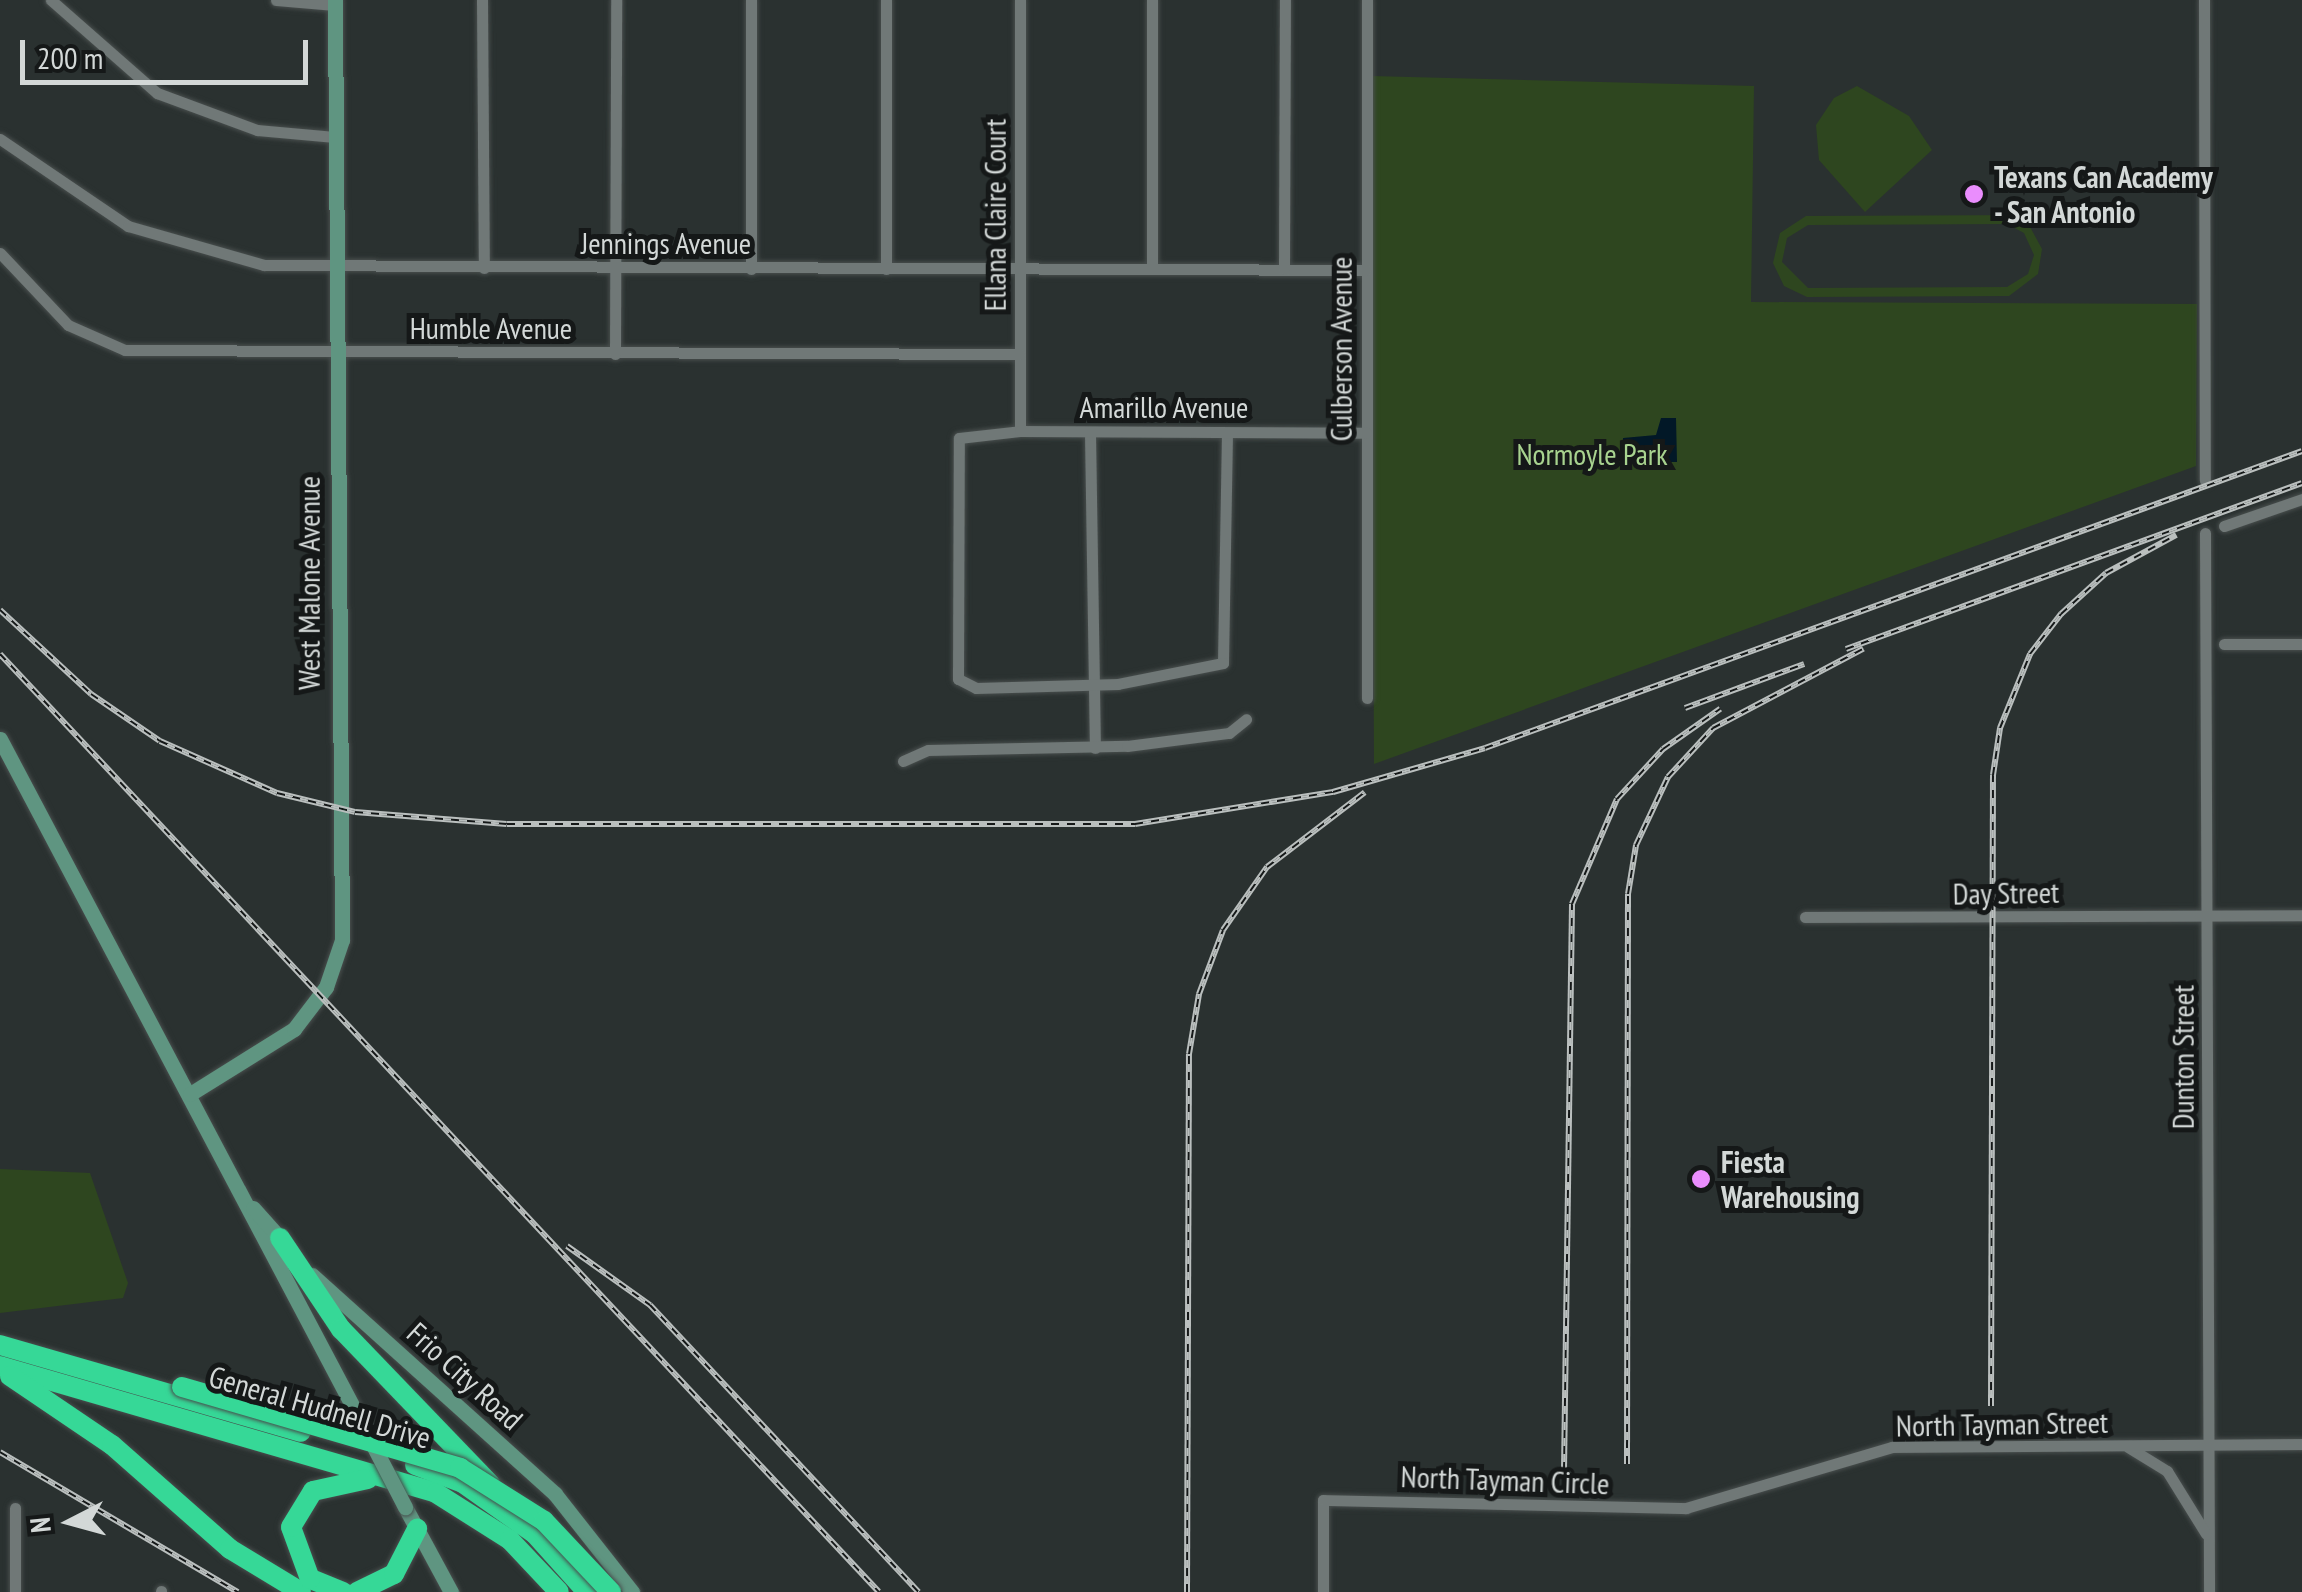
<!DOCTYPE html>
<html>
<head>
<meta charset="utf-8">
<style>
	body { margin:0 }
	#map { position:relative; width:2302px; height:1592px; overflow:hidden; background:#2a3130; font-family:"PT Sans Narrow",sans-serif }
	div>[style] { position:absolute }
	[style*='--x'] { left:calc(var(--x)*1px); top:calc(var(--y)*1px); width:calc(var(--w)*1px); rotate:calc(var(--a)*1deg) }
	.green>* { inset:0; background:#2e461f }
	.water>* { inset:0; background:#021827 }
	.roads { filter:drop-shadow(0 0 2px #484e4d) drop-shadow(0 0 2px #484e4d) }
	.street>* { height:11px; margin:-5.5px; padding:0 5.5px; transform-origin:5.5px; border-radius:5.5px; background:#707877 }
	.secondary>* { height:15px; margin:-7.5px; padding:0 7.5px; transform-origin:7.5px; border-radius:7.5px; background:#5f9581 }
	.highway>* { height:20px; margin:-10px; padding:0 10px; transform-origin:10px; border-radius:10px; background:#36d897 }
	.rail>* { height:6px; margin-top:-3px; transform-origin:0; background:repeating-linear-gradient(90deg,#151818 0 8px,#babfbe 0 16px); box-sizing:border-box; border-block:2px solid #babfbe }
	.bridges { filter:drop-shadow(0 0 2px #484e4d) drop-shadow(0 0 2px #484e4d) }
	.secondary-bridge>* { height:15px; margin:-7.5px; padding:0 7.5px; transform-origin:7.5px; border-radius:7.5px; background:#5f9581 }
	.highway-bridge>* { height:20px; margin:-10px; padding:0 10px; transform-origin:10px; border-radius:10px; background:#36d897 }
	.dots>* { width:28px; height:28px; translate:-50% -50%; box-sizing:border-box; border:5px solid #151818; border-radius:50% }
	span { translate:-50% -50%; white-space:nowrap; text-align:center; line-height:1.15; -webkit-text-stroke:10px #151818; paint-order:stroke }
	.poi-label { font-size:30px; color:#d3d8d7; font-weight:700 }
	.left { translate:0 -50%; text-align:left }
	.street-label { font-size:30px; color:#d3d8d7 }
	.park-label { font-size:30px; color:#a8d38f }
	.north { position:absolute; left:20px; top:1472px; width:100px; height:100px; -webkit-text-stroke:8px #151818; paint-order:stroke; rotate:264deg; font-size:28px; font-weight:700; line-height:40px; text-align:center; color:#d3d8d7 }
	.north::after { content:''; display:block; margin:auto; width:35px; height:45px; background:#d3d8d7; clip-path:polygon(50% 0,100% 100%,50% 72%,0 100%) }
	.scale { position:absolute; left:20px; top:40px; width:288px; height:45px; box-sizing:border-box; border:5px solid #d3d8d7; border-top:0; padding-left:12px; font-size:30px; line-height:35px; white-space:nowrap; color:#d3d8d7; -webkit-text-stroke:8px #151818; paint-order:stroke }
</style>
</head>
<body>
<div id="map">
	<div class="green">
		<i style="clip-path:polygon(1371px 76px,1754px 86px,1751px 302px,2197px 304px,2196px 466px,1374px 764px)"></i>
		<i style="clip-path:polygon(1857px 86px,1909px 116px,1932px 150px,1865px 212px,1819px 160px,1816px 125px,1834px 98px)"></i>
		<i style="clip-path:polygon(evenodd,2045px 215px,2045px 224px,2029px 225px,2042px 249px,2038px 274px,2009px 296px,1807px 297px,1784px 286px,1773px 263px,1780px 233px,1806px 216px,2045px 215px,2007px 224px,2024px 233px,2034px 255px,2028px 274px,2007px 287px,1808px 288px,1782px 262px,1787px 238px,1808px 225px,2007px 224px)"></i>
		<i style="clip-path:polygon(0 1169px,90px 1173px,128px 1283px,123px 1298px,0 1313px)"></i>
	</div>
	<div class="water">
		<i style="clip-path:polygon(1661px 418px,1676px 418px,1677px 462px,1623px 462px,1623px 438px,1656px 435px)"></i>
	</div>
	<div class="roads">
		<div class="street">
			<i style="--x:51;--y:0;--w:141;--a:41.3"></i>
			<i style="--x:157;--y:93;--w:107;--a:20.3"></i>
			<i style="--x:257;--y:130;--w:78;--a:5.1"></i>
			<i style="--x:276;--y:0;--w:59;--a:4.8"></i>
			<i style="--x:482;--y:0;--w:268;--a:89.6"></i>
			<i style="--x:751;--y:0;--w:269;--a:90"></i>
			<i style="--x:1020;--y:0;--w:431;--a:90"></i>
			<i style="--x:1367;--y:0;--w:698;--a:90"></i>
			<i style="--x:2204;--y:0;--w:480;--a:89.9"></i>
			<i style="--x:0;--y:139;--w:155;--a:34.2"></i>
			<i style="--x:128;--y:226;--w:141;--a:16"></i>
			<i style="--x:264;--y:265;--w:1102;--a:0.26"></i>
			<i style="--x:0;--y:253;--w:99;--a:46.6"></i>
			<i style="--x:68;--y:325;--w:62;--a:23.7"></i>
			<i style="--x:125;--y:350;--w:895;--a:0.26"></i>
			<i style="--x:886;--y:269;--w:269;--a:-90"></i>
			<i style="--x:1152;--y:269;--w:269;--a:-90"></i>
			<i style="--x:1284;--y:269;--w:269;--a:-89.8"></i>
			<i style="--x:615;--y:354;--w:354;--a:-89.8"></i>
			<i style="--x:1090;--y:433;--w:315;--a:89.1"></i>
			<i style="--x:1227;--y:433;--w:230;--a:91"></i>
			<i style="--x:1223;--y:663;--w:107;--a:168.7"></i>
			<i style="--x:1118;--y:684;--w:142;--a:178.4"></i>
			<i style="--x:976;--y:688;--w:20;--a:-153"></i>
			<i style="--x:958;--y:679;--w:241;--a:-89.8"></i>
			<i style="--x:959;--y:438;--w:61;--a:-6.5"></i>
			<i style="--x:1020;--y:431;--w:346;--a:0.3"></i>
			<i style="--x:2224;--y:526;--w:83;--a:-19.1"></i>
			<i style="--x:2205;--y:533;--w:1059;--a:89.78"></i>
			<i style="--x:2224;--y:644;--w:78;--a:0"></i>
			<i style="--x:903;--y:761;--w:27;--a:-24"></i>
			<i style="--x:928;--y:750;--w:199;--a:-1.2"></i>
			<i style="--x:1127;--y:746;--w:103;--a:-7.3"></i>
			<i style="--x:1229;--y:733;--w:22;--a:-39"></i>
			<i style="--x:1805;--y:917;--w:497;--a:-0.2"></i>
			<i style="--x:2128;--y:1447;--w:46;--a:31.6"></i>
			<i style="--x:2167;--y:1471;--w:74;--a:58.2"></i>
			<i style="--x:15;--y:1592;--w:84;--a:-90"></i>
			<i style="--x:161;--y:1592;--w:1;--a:-90"></i>
			<i style="--x:1323;--y:1592;--w:92;--a:-90"></i>
			<i style="--x:1323;--y:1500;--w:363;--a:1.3"></i>
			<i style="--x:1686;--y:1508;--w:215;--a:-16.5"></i>
			<i style="--x:1892;--y:1447;--w:410;--a:-0.4"></i>
		</div>
		<div class="secondary">
			<i style="--x:0;--y:739;--w:773;--a:62.14"></i>
			<i style="--x:190;--y:1094;--w:123;--a:-32"></i>
			<i style="--x:294;--y:1029;--w:53;--a:-52.7"></i>
			<i style="--x:326;--y:987;--w:50;--a:-71.2"></i>
			<i style="--x:342;--y:940;--w:940;--a:-90.43"></i>
			<i style="--x:253;--y:1208;--w:51;--a:48.2"></i>
			<i style="--x:312;--y:1275;--w:327;--a:42"></i>
			<i style="--x:555;--y:1494;--w:125;--a:51.8"></i>
			<i style="--x:405;--y:1507;--w:97;--a:61.6"></i>
		</div>
		<div class="highway">
			<i style="--x:280;--y:1238;--w:110;--a:56.2"></i>
			<i style="--x:341;--y:1329;--w:215;--a:46.1"></i>
			<i style="--x:0;--y:1345;--w:313;--a:16.1"></i>
			<i style="--x:0;--y:1366;--w:454;--a:16.2"></i>
			<i style="--x:436;--y:1493;--w:88;--a:32.4"></i>
			<i style="--x:510;--y:1540;--w:71;--a:46.7"></i>
			<i style="--x:10;--y:1376;--w:123;--a:34.1"></i>
			<i style="--x:112;--y:1445;--w:157;--a:41.4"></i>
			<i style="--x:230;--y:1549;--w:83;--a:31.2"></i>
			<i style="--x:415;--y:1465;--w:51;--a:20.6"></i>
			<i style="--x:463;--y:1483;--w:88;--a:35.3"></i>
			<i style="--x:535;--y:1534;--w:78;--a:48.1"></i>
			<i style="--x:343;--y:1592;--w:35;--a:-158"></i>
			<i style="--x:310;--y:1579;--w:55;--a:-110.1"></i>
			<i style="--x:291;--y:1527;--w:42;--a:-58.6"></i>
			<i style="--x:313;--y:1491;--w:56;--a:-12.3"></i>
			<i style="--x:357;--y:1592;--w:41;--a:-25.9"></i>
			<i style="--x:394;--y:1574;--w:51;--a:-62.9"></i>
		</div>
	</div>
	<div class="rail">
		<i style="--x:0;--y:610;--w:124;--a:42.7"></i>
		<i style="--x:91;--y:694;--w:83;--a:34.3"></i>
		<i style="--x:160;--y:741;--w:128;--a:24"></i>
		<i style="--x:277;--y:793;--w:80;--a:13.7"></i>
		<i style="--x:355;--y:812;--w:152;--a:4.5"></i>
		<i style="--x:507;--y:824;--w:628;--a:0"></i>
		<i style="--x:1135;--y:824;--w:201;--a:-9.2"></i>
		<i style="--x:1333;--y:792;--w:158;--a:-16.1"></i>
		<i style="--x:1485;--y:748;--w:869;--a:-19.98"></i>
		<i style="--x:1846;--y:649;--w:485;--a:-20"></i>
		<i style="--x:0;--y:654;--w:1285;--a:46.86"></i>
		<i style="--x:1685;--y:708;--w:127;--a:-20.3"></i>
		<i style="--x:567;--y:1246;--w:102;--a:35.4"></i>
		<i style="--x:650;--y:1305;--w:393;--a:46.9"></i>
		<i style="--x:1991;--y:1406;--w:631;--a:-89.82"></i>
		<i style="--x:1993;--y:775;--w:48;--a:-81.5"></i>
		<i style="--x:2000;--y:728;--w:80;--a:-67.9"></i>
		<i style="--x:2030;--y:654;--w:51;--a:-52.2"></i>
		<i style="--x:2061;--y:614;--w:61;--a:-42.3"></i>
		<i style="--x:2106;--y:573;--w:80;--a:-28.5"></i>
		<i style="--x:0;--y:1452;--w:276;--a:30.5"></i>
		<i style="--x:1627;--y:1464;--w:570;--a:-89.9"></i>
		<i style="--x:1628;--y:894;--w:50;--a:-80.7"></i>
		<i style="--x:1636;--y:845;--w:75;--a:-64.8"></i>
		<i style="--x:1668;--y:777;--w:67;--a:-47.4"></i>
		<i style="--x:1713;--y:728;--w:170;--a:-27.8"></i>
		<i style="--x:1564;--y:1470;--w:566;--a:-89.19"></i>
		<i style="--x:1572;--y:904;--w:114;--a:-66.8"></i>
		<i style="--x:1617;--y:799;--w:68;--a:-47.4"></i>
		<i style="--x:1663;--y:749;--w:70;--a:-35.1"></i>
		<i style="--x:1187;--y:1592;--w:538;--a:-89.79"></i>
		<i style="--x:1189;--y:1054;--w:61;--a:-80.5"></i>
		<i style="--x:1199;--y:994;--w:68;--a:-69.4"></i>
		<i style="--x:1223;--y:930;--w:77;--a:-55.1"></i>
		<i style="--x:1267;--y:867;--w:123;--a:-37.4"></i>
	</div>
	<div class="bridges">
		<div class="secondary-bridge">
			<i style="--x:361;--y:1422;--w:96;--a:62.6"></i>
		</div>
		<div class="highway-bridge">
			<i style="--x:182;--y:1387;--w:290;--a:16.2"></i>
			<i style="--x:460;--y:1468;--w:99;--a:32.2"></i>
			<i style="--x:544;--y:1521;--w:98;--a:46.7"></i>
		</div>
	</div>
	<div class="dots">
		<i style="left:1974px;top:194px;background:#ea8dfd"></i>
		<i style="left:1701px;top:1179px;background:#ea8dfd"></i>
	</div>
	<div class="poi-label">
		<span class="left" style="left:1994px;top:194px">Texans Can Academy<br>- San Antonio</span>
		<span class="left" style="left:1721px;top:1179px">Fiesta<br>Warehousing</span>
	</div>
	<div class="street-label">
		<span style="left:995px;top:215px;rotate:-90deg">Ellana Claire Court</span>
		<span style="left:666px;top:243px">Jennings Avenue</span>
		<span style="left:491px;top:328px">Humble Avenue</span>
		<span style="left:1341px;top:349px;rotate:-90deg">Culberson Avenue</span>
		<span style="left:1164px;top:407px">Amarillo Avenue</span>
		<span style="left:309px;top:583px;rotate:-90deg">West Malone Avenue</span>
		<span style="left:2006px;top:893px;rotate:-1deg">Day Street</span>
		<span style="left:2183px;top:1057px;rotate:-90deg">Dunton Street</span>
		<span style="left:465px;top:1376px;rotate:42deg">Frio City Road</span>
		<span style="left:320px;top:1407px;rotate:16deg">General Hudnell Drive</span>
		<span style="left:2002px;top:1424px;rotate:-1deg">North Tayman Street</span>
		<span style="left:1505px;top:1480px;rotate:2deg">North Tayman Circle</span>
	</div>
	<div class="park-label">
		<span style="left:1592px;top:454px">Normoyle Park</span>
	</div>
	<div class="north">N</div>
	<div class="scale">200 m</div>
</div>
</body>
</html>
